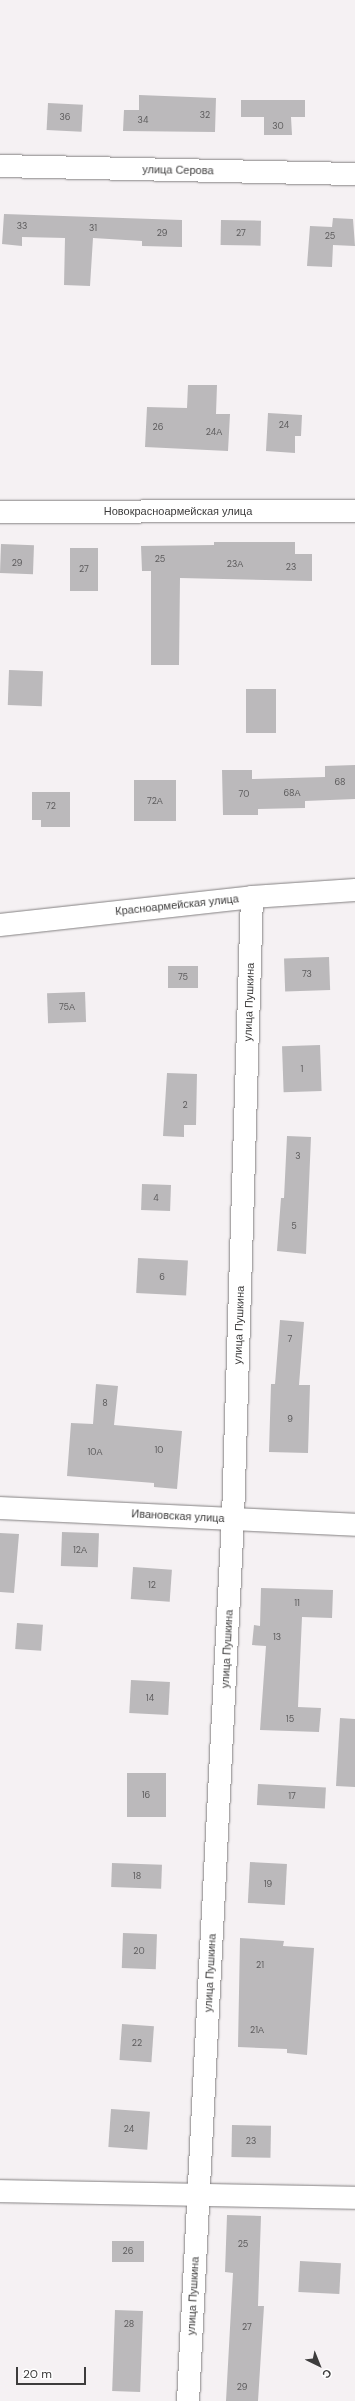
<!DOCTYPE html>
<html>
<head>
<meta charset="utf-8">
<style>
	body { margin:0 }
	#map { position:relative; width:355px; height:2401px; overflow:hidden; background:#f5f1f3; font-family:"DM Sans",sans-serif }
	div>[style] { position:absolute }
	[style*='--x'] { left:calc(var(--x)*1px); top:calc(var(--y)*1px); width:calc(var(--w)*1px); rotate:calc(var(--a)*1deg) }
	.building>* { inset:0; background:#bbb9bb; transform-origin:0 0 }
	.roads { filter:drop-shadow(0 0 1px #838081) drop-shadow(0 0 1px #838081) }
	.minor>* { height:22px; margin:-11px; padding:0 11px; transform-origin:11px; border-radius:11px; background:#fff }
	.tertiary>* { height:22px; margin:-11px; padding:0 11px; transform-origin:11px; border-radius:11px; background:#fff }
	span { translate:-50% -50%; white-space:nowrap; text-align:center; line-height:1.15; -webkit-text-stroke:3px #fff; paint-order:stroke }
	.number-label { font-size:9px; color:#5c5b5c }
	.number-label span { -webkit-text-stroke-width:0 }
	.street-label { font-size:11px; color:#3d3c3c }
	.north { position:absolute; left:299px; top:2345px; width:40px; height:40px; -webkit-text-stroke:3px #fff; paint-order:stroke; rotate:137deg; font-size:11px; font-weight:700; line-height:16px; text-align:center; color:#3d3c3c }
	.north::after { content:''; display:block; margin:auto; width:14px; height:18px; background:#3d3c3c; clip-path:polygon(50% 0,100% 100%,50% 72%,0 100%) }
	.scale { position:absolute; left:16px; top:2367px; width:70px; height:18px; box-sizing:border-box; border:2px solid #3d3c3c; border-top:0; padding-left:5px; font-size:12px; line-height:14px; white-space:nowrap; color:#3d3c3c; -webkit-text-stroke:3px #fff; paint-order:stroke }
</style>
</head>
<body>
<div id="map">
	<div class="building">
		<i style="clip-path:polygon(139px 95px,216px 98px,215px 132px,123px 131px,124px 110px,139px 110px)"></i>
		<i style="clip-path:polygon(241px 100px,305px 100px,305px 117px,291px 117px,292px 135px,264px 135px,264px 117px,241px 117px)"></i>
		<i style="left:48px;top:103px;width:35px;height:27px;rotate:3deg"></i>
		<i style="clip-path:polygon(4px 214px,182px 220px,182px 247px,142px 246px,142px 241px,93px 238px,90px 286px,64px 285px,65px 238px,22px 237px,22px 246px,2px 244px)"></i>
		<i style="clip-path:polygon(333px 218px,353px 219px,355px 246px,333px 245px,332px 267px,307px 266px,310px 226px,332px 227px)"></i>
		<i style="left:221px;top:220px;width:40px;height:25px;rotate:1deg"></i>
		<i style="clip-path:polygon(188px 385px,217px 385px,216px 414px,230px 414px,228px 451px,145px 447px,147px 407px,187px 408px)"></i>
		<i style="clip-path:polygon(268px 413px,302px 415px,301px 436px,295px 436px,295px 453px,266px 451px)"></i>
		<i style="clip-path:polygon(214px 542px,295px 542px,295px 554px,312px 554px,312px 581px,180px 578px,179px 665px,151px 665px,151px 571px,142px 571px,141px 546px,214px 545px)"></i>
		<i style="left:1px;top:544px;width:33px;height:29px;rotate:2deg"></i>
		<i style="left:70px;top:548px;width:28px;height:43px"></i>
		<i style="left:9px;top:670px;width:34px;height:35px;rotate:2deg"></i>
		<i style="left:246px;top:689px;width:30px;height:44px"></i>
		<i style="clip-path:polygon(355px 765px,355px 799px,305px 801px,305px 808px,258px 809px,258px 815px,223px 815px,222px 770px,252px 770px,252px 779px,325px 777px,325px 766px)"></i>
		<i style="left:134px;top:780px;width:42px;height:41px"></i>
		<i style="clip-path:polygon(32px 792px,70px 792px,70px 827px,41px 827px,41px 820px,32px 820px)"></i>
		<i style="left:329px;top:957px;width:33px;height:45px;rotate:88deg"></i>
		<i style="left:168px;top:966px;width:30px;height:22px"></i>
		<i style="left:85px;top:992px;width:30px;height:38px;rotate:88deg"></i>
		<i style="left:320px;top:1045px;width:46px;height:38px;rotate:88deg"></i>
		<i style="clip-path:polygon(167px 1073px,197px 1074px,196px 1125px,184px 1125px,184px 1137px,163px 1136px)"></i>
		<i style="clip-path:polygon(287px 1136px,311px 1137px,306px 1254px,277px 1251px,281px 1198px,284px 1198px)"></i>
		<i style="left:142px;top:1184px;width:29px;height:26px;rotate:2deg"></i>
		<i style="left:138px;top:1258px;width:50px;height:35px;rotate:3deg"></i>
		<i style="clip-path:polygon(280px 1320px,304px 1322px,299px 1385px,310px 1385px,308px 1453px,269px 1452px,271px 1384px,275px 1384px)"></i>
		<i style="clip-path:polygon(96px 1384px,118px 1386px,114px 1425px,182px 1431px,177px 1489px,154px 1487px,154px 1483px,67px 1476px,71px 1423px,93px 1424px)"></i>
		<i style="left:62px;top:1532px;width:37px;height:34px;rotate:2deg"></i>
		<i style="clip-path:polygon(0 1533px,19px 1534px,14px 1593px,0 1592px)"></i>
		<i style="left:133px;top:1567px;width:39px;height:32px;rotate:4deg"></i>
		<i style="clip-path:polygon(261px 1588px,333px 1590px,332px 1618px,302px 1617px,298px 1707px,321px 1708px,319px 1732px,260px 1730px,266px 1646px,252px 1645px,254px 1625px,260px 1626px)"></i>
		<i style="left:17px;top:1623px;width:26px;height:26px;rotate:4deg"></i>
		<i style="left:131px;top:1680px;width:39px;height:33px;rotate:3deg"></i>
		<i style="clip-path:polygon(340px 1718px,355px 1719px,355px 1787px,336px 1786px)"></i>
		<i style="left:127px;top:1773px;width:39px;height:44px"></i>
		<i style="left:258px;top:1784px;width:68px;height:21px;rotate:3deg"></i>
		<i style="left:250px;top:1862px;width:37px;height:41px;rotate:3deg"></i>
		<i style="left:112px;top:1863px;width:50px;height:24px;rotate:2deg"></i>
		<i style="left:123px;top:1933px;width:34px;height:35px;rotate:2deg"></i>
		<i style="clip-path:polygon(240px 1938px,284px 1941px,283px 1946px,314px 1948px,307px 2055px,287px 2053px,287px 2049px,238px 2047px)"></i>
		<i style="left:122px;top:2024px;width:32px;height:36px;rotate:4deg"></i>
		<i style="left:111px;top:2109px;width:39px;height:38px;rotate:4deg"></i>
		<i style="left:232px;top:2125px;width:39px;height:32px;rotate:1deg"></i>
		<i style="clip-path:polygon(227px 2215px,261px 2216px,258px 2306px,264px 2306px,258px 2401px,226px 2401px,233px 2273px,225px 2272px)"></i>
		<i style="left:112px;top:2241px;width:32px;height:21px"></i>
		<i style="left:300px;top:2261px;width:41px;height:31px;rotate:3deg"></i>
		<i style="left:115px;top:2310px;width:28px;height:81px;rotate:2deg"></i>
	</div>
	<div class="roads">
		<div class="minor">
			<i style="--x:0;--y:166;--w:355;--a:1.3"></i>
			<i style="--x:0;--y:512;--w:355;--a:-0.2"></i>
			<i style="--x:0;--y:1508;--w:355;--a:2.7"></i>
			<i style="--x:0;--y:2191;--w:355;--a:1.1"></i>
			<i style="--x:188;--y:2401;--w:884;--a:-87.08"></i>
			<i style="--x:233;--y:1518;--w:621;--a:-88.25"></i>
		</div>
		<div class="tertiary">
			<i style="--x:0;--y:925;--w:254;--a:-6.3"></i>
			<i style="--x:252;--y:897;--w:103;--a:-3.9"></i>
		</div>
	</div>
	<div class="number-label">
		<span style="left:205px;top:115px">32</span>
		<span style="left:65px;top:117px">36</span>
		<span style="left:143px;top:120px">34</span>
		<span style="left:278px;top:126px">30</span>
		<span style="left:22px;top:226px">33</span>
		<span style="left:93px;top:228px">31</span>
		<span style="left:162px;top:233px">29</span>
		<span style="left:241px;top:233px">27</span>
		<span style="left:330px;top:236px">25</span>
		<span style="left:284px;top:425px">24</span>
		<span style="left:158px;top:427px">26</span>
		<span style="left:214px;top:432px">24А</span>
		<span style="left:160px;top:559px">25</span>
		<span style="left:17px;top:563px">29</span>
		<span style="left:235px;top:564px">23А</span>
		<span style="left:291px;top:567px">23</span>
		<span style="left:84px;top:569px">27</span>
		<span style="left:340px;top:782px">68</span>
		<span style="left:292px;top:793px">68А</span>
		<span style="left:244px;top:794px">70</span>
		<span style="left:155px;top:801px">72А</span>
		<span style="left:51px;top:806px">72</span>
		<span style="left:307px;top:974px">73</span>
		<span style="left:183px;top:977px">75</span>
		<span style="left:67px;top:1007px">75А</span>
		<span style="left:302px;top:1069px">1</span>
		<span style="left:185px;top:1105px">2</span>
		<span style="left:298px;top:1156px">3</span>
		<span style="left:156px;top:1198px">4</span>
		<span style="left:294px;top:1226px">5</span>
		<span style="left:162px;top:1277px">6</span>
		<span style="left:290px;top:1339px">7</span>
		<span style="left:105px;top:1403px">8</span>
		<span style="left:290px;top:1419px">9</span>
		<span style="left:159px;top:1450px">10</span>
		<span style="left:95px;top:1452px">10А</span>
		<span style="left:80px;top:1550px">12А</span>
		<span style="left:152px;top:1585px">12</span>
		<span style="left:297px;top:1603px">11</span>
		<span style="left:277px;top:1637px">13</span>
		<span style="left:150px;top:1698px">14</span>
		<span style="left:290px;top:1719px">15</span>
		<span style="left:146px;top:1795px">16</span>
		<span style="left:292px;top:1796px">17</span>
		<span style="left:137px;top:1876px">18</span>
		<span style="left:268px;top:1884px">19</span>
		<span style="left:139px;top:1951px">20</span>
		<span style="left:260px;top:1965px">21</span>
		<span style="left:257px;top:2030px">21А</span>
		<span style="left:137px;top:2043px">22</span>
		<span style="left:129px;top:2129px">24</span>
		<span style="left:251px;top:2141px">23</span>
		<span style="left:243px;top:2244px">25</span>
		<span style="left:128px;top:2251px">26</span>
		<span style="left:129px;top:2324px">28</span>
		<span style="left:247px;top:2327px">27</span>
		<span style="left:242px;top:2387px">29</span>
	</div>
	<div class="street-label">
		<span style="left:178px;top:170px;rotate:1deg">улица Серова</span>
		<span style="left:178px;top:511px">Новокрасноармейская улица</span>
		<span style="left:177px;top:905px;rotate:-6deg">Красноармейская улица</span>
		<span style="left:249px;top:1002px;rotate:-88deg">улица Пушкина</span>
		<span style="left:239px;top:1325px;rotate:-88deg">улица Пушкина</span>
		<span style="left:178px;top:1516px;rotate:3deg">Ивановская улица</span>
		<span style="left:227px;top:1649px;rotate:-87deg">улица Пушкина</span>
		<span style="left:210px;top:1973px;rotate:-87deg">улица Пушкина</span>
		<span style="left:193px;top:2296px;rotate:-87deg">улица Пушкина</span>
	</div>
	<div class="north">С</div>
	<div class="scale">20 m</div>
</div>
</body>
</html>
